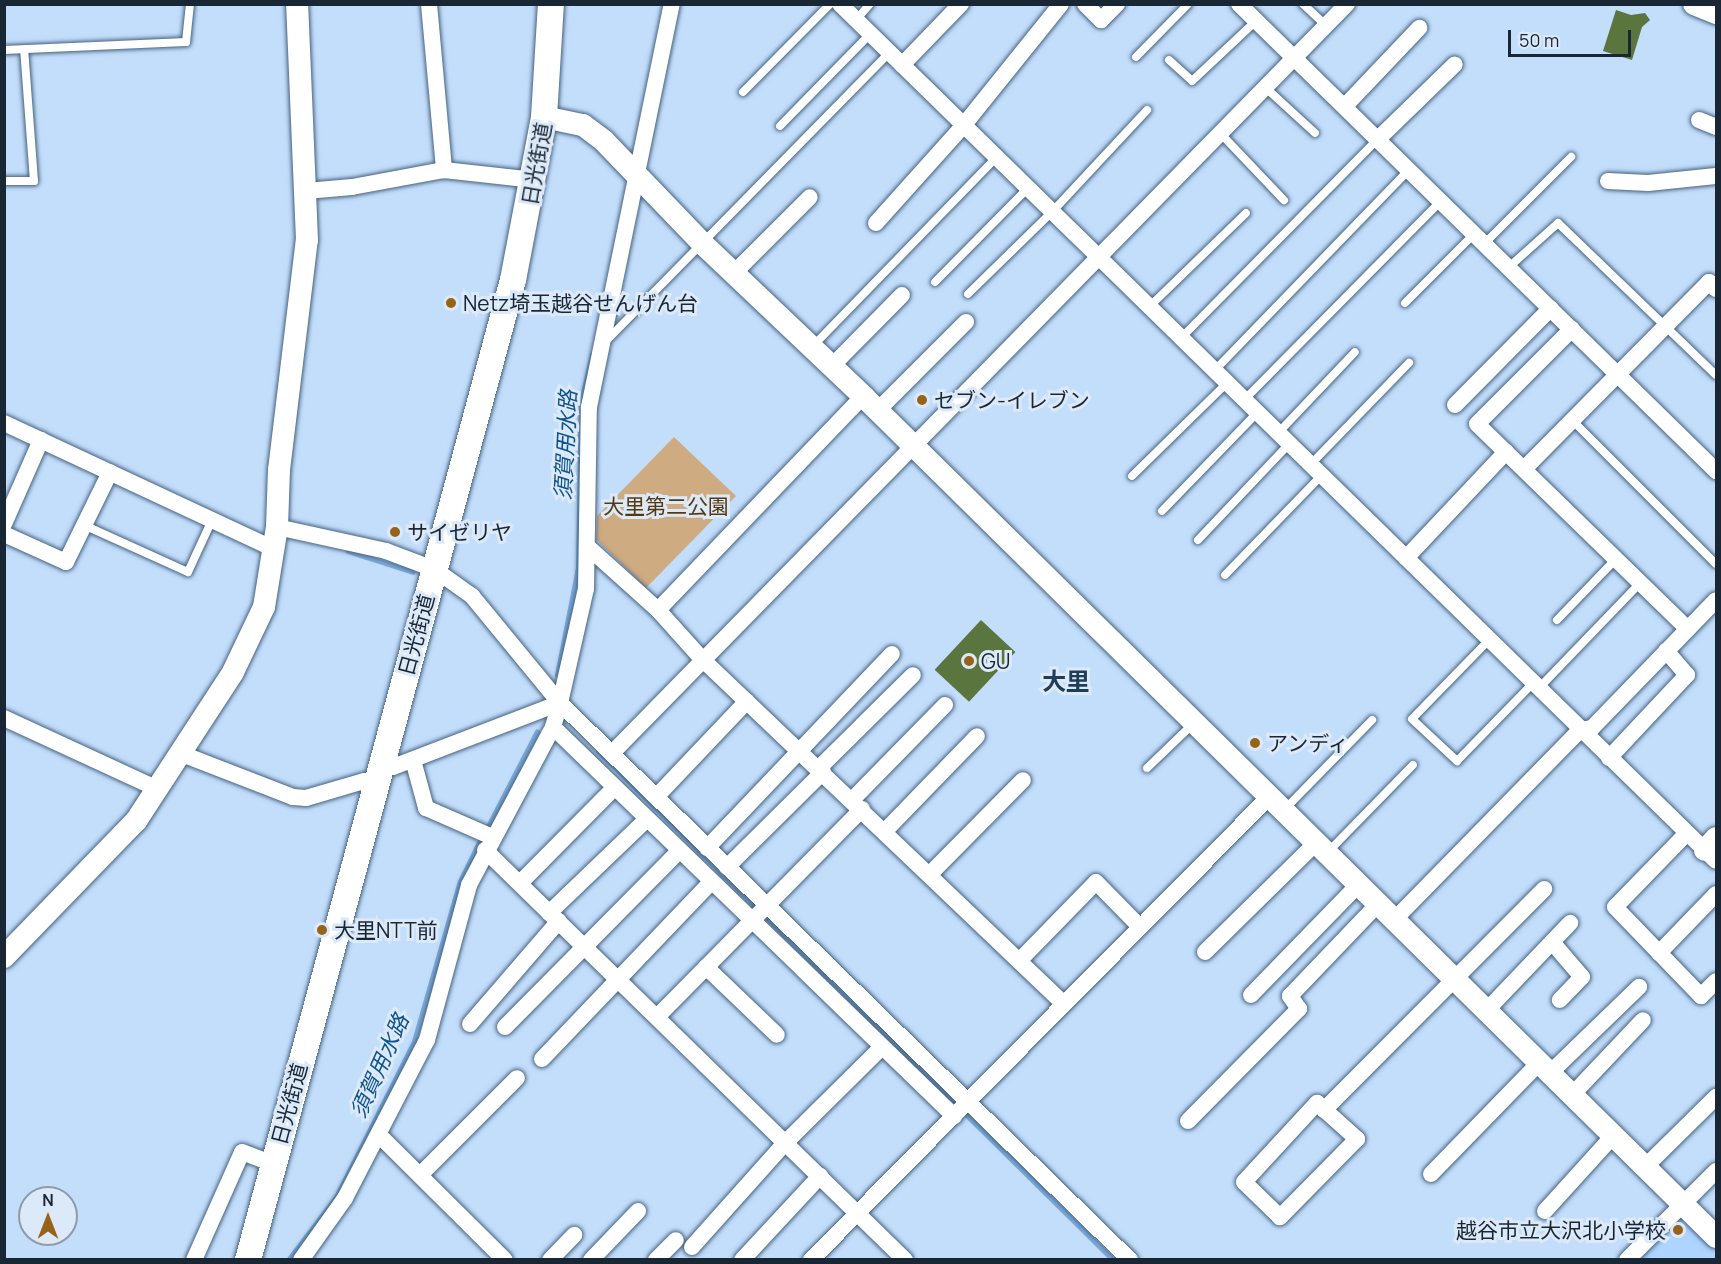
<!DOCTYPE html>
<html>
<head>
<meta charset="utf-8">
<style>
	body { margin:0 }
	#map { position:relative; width:1721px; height:1264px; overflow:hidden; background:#c3defb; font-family:Manrope,"Noto Sans JP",sans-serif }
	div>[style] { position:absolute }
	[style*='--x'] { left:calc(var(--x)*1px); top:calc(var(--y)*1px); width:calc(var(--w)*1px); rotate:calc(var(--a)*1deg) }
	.built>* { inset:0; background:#aed5ff }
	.green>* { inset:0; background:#cfab81 }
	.stream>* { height:5px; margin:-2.5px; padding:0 2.5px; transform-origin:2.5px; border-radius:2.5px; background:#7caad9 }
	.building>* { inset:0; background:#5b753f; transform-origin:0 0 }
	.roads { filter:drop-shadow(0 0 2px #446281) drop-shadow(0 0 2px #446281) }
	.lane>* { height:8px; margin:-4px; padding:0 4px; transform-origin:4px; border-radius:4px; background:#fff }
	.street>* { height:16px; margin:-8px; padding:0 8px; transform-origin:8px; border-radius:8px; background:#fff }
	.secondary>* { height:22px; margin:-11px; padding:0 11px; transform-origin:11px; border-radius:11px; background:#fff }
	.primary>* { height:26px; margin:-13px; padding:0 13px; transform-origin:13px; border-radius:13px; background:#fff }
	.dots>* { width:16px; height:16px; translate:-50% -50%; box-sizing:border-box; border:3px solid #dce9f8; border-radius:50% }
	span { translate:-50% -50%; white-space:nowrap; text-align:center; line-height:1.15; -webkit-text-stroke:6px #dce9f8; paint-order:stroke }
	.street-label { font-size:21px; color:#192633 }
	.poi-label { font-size:21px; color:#192633 }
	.left { translate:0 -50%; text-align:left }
	.right { translate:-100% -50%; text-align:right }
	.park-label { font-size:21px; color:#56380f }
	.water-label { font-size:22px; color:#0f538d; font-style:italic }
	.quarter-label { font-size:24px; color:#1f3c59; font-weight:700 }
	.frame { position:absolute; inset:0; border:6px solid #192633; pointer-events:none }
	.north { position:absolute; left:18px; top:1186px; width:60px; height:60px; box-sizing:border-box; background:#dce9f8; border:2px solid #8e9ba9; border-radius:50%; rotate:0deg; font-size:16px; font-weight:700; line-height:24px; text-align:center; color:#192633 }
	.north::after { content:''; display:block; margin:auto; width:21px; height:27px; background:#976318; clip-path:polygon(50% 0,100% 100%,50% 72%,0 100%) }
	.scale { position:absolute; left:1508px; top:30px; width:123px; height:27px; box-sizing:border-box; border:3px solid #192633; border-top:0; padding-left:8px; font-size:18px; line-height:21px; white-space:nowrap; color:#192633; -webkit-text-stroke:4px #dce9f8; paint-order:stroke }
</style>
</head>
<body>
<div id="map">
	<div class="built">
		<i style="clip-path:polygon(1678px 1211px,1716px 1249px,1716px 1259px,1631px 1260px)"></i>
	</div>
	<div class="green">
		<i style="clip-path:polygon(674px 437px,736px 496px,646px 588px,596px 539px,597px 516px)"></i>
	</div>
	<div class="stream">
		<i style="--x:348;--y:551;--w:68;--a:17.9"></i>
		<i style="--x:557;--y:675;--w:110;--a:-79"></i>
		<i style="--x:578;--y:567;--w:166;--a:-89"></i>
		<i style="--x:581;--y:401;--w:48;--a:-76.8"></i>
		<i style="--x:598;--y:751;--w:724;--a:44.66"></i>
		<i style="--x:486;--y:830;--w:111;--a:-62.7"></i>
		<i style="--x:288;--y:1260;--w:79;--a:-52.7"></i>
		<i style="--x:336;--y:1197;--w:174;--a:-63.4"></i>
		<i style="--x:414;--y:1041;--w:166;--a:-74"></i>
		<i style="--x:460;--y:881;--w:50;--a:-63.9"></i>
	</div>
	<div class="building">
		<i style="clip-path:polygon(1616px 10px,1631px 15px,1645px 13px,1650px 20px,1642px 27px,1632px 60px,1603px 51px)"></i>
		<i style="left:981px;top:620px;width:47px;height:68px;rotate:43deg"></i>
	</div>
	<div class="roads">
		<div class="lane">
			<i style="--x:1303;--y:4;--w:33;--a:43"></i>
			<i style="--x:856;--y:20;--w:21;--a:-49"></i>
			<i style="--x:4;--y:50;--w:182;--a:-2.5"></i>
			<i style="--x:186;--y:42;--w:38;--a:-84"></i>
			<i style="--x:1136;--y:57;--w:74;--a:-45.5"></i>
			<i style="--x:1169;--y:60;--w:31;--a:42"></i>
			<i style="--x:1192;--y:81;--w:88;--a:-43.2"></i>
			<i style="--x:1267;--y:89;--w:65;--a:42.5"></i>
			<i style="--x:743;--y:92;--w:124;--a:-45.3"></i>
			<i style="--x:780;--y:126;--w:129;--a:-45.6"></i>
			<i style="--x:1222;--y:135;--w:90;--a:46.4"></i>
			<i style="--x:4;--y:181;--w:30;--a:0"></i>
			<i style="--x:34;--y:181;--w:132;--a:-94.3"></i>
			<i style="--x:1485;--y:243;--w:122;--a:-45"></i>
			<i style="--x:1509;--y:267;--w:66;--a:-41.9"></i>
			<i style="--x:1558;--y:223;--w:219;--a:43.9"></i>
			<i style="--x:935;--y:282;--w:131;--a:-45.3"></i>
			<i style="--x:968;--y:294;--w:116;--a:-44.3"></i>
			<i style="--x:1051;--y:213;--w:141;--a:-47"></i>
			<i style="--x:1405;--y:303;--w:98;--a:-45"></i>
			<i style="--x:1149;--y:307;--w:135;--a:-44.1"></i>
			<i style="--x:1182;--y:337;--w:279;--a:-45.3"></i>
			<i style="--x:606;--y:341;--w:404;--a:-45.5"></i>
			<i style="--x:812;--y:347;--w:264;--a:-45.8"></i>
			<i style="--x:1215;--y:370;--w:279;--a:-45.9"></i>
			<i style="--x:1245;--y:399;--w:279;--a:-45.3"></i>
			<i style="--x:1573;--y:421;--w:202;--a:45"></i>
			<i style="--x:1279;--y:432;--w:110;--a:-46.5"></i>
			<i style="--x:1311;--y:464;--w:141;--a:-45.9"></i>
			<i style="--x:1132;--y:476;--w:134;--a:-44.4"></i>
			<i style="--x:1162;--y:511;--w:138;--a:-45.9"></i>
			<i style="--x:86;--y:526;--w:112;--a:24.3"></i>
			<i style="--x:188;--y:572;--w:57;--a:-65.2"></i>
			<i style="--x:1198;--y:540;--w:134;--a:-46.5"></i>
			<i style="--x:1225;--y:575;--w:139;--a:-45.9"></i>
			<i style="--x:1557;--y:620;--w:85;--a:-46"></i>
			<i style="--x:1489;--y:640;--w:110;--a:134.3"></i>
			<i style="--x:1412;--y:719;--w:62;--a:43"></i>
			<i style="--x:1457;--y:761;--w:109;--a:-45.7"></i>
			<i style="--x:1539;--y:688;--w:146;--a:-46.1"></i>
			<i style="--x:1147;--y:768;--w:65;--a:-43.8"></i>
			<i style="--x:1284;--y:810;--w:126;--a:-45.6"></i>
			<i style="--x:1327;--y:853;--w:123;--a:-45.7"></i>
		</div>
		<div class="street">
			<i style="--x:429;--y:4;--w:167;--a:84.8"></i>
			<i style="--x:840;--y:4;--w:1225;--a:44.37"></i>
			<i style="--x:1085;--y:4;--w:23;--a:45"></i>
			<i style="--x:1101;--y:20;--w:23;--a:-45"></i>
			<i style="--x:1239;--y:4;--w:668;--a:44.39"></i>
			<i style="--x:902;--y:65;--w:85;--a:-46"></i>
			<i style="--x:1345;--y:106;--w:108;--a:-46.5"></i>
			<i style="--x:1699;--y:120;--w:18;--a:22"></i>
			<i style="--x:1378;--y:139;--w:107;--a:-44.2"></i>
			<i style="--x:1608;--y:181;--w:40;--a:2.9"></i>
			<i style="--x:1648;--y:183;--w:68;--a:-5.9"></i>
			<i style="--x:306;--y:191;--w:46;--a:-5"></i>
			<i style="--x:352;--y:187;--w:94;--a:-10.5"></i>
			<i style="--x:444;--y:170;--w:91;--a:6.3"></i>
			<i style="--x:876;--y:223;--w:130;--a:-48.1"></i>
			<i style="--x:963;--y:126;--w:156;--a:-51.2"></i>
			<i style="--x:734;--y:273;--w:107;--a:-45"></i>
			<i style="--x:1572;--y:329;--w:134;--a:135"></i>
			<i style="--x:1477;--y:424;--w:294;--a:44.2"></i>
			<i style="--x:831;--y:367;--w:101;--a:-45.4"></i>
			<i style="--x:1455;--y:405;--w:136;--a:-45.3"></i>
			<i style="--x:877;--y:411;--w:126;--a:-45"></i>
			<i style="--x:4;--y:423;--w:298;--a:25"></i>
			<i style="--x:1524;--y:469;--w:263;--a:-45.3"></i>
			<i style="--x:1709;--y:282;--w:10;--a:45"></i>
			<i style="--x:4;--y:524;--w:92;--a:-66.2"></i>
			<i style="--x:277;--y:527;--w:112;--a:12.4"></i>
			<i style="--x:386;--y:551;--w:51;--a:20.6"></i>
			<i style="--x:434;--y:569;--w:47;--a:35.4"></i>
			<i style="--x:472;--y:596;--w:139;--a:50.6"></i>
			<i style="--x:560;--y:703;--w:797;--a:44.34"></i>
			<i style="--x:4;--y:534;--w:68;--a:24.3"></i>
			<i style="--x:66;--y:562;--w:100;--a:-63.9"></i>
			<i style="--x:588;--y:547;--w:94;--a:42"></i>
			<i style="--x:658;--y:610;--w:66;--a:48.1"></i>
			<i style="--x:702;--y:659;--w:500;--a:43.62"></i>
			<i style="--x:1406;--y:558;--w:146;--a:-46.7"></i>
			<i style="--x:658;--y:610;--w:296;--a:-46.2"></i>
			<i style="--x:4;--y:718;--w:170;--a:24.8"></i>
			<i style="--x:553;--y:727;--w:559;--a:44.13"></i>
			<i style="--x:613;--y:752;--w:1048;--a:-45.54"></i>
			<i style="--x:182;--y:754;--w:119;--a:21.2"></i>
			<i style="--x:293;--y:797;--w:13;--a:4"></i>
			<i style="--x:306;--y:798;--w:60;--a:-16.3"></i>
			<i style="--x:364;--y:781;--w:12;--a:9"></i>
			<i style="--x:1609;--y:758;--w:114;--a:-46.8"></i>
			<i style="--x:1687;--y:675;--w:32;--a:-131"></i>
			<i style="--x:413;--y:760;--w:50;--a:74.8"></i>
			<i style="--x:426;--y:808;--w:72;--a:23.7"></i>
			<i style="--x:381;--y:764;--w:12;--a:14"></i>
			<i style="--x:393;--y:767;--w:179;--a:-21"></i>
			<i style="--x:560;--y:703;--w:117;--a:-77.2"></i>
			<i style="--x:586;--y:589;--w:182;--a:-89.1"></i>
			<i style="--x:589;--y:407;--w:411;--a:-78.4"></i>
			<i style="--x:819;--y:768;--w:132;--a:-44.7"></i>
			<i style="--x:656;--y:797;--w:132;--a:-46.5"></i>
			<i style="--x:852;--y:800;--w:133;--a:-45.6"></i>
			<i style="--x:885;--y:831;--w:132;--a:-45.9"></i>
			<i style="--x:1687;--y:833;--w:103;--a:134.2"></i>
			<i style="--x:1615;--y:907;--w:124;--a:46"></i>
			<i style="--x:1701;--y:996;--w:21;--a:-45"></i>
			<i style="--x:707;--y:848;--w:268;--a:-46.4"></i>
			<i style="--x:485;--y:850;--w:587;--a:44.31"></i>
			<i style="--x:727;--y:867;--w:135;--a:-44.7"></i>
			<i style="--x:930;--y:874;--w:132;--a:-45.3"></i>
			<i style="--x:520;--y:883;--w:134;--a:-45.3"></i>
			<i style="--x:549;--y:913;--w:134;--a:-43.8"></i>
			<i style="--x:1394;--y:920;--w:266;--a:-45.6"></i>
			<i style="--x:1580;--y:730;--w:12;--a:-9"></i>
			<i style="--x:1592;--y:728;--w:178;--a:-45.9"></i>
			<i style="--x:1552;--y:942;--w:46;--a:49.4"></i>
			<i style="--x:1582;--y:977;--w:32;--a:134"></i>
			<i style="--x:1205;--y:952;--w:156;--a:-44.5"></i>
			<i style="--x:1659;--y:953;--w:82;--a:-46"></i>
			<i style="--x:1019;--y:961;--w:110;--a:-45.7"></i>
			<i style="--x:1096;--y:882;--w:63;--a:45.6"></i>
			<i style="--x:706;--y:967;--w:98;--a:43.8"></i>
			<i style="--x:1251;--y:995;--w:153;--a:-45.8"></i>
			<i style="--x:1486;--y:1011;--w:122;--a:-46.3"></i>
			<i style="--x:657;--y:1017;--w:292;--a:-45.4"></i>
			<i style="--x:470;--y:1024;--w:136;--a:-49.2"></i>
			<i style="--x:505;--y:1027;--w:247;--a:-45.3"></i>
			<i style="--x:542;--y:1059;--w:245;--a:-46.3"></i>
			<i style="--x:1550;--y:1073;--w:124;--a:-44"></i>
			<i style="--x:1572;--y:1095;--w:103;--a:-46.6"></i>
			<i style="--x:1317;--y:1103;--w:54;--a:42"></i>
			<i style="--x:1357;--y:1139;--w:110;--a:134.6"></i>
			<i style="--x:1280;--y:1217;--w:50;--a:-135.8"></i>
			<i style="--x:1244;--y:1182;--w:108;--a:-47.3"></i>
			<i style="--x:1324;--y:1110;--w:312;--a:-45.1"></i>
			<i style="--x:1188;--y:1121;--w:158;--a:-45.3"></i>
			<i style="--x:1299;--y:1009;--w:16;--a:-125"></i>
			<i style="--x:1290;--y:996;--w:127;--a:-46.3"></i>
			<i style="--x:379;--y:1135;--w:177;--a:44.8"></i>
			<i style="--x:1645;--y:1167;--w:100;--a:-44.6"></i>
			<i style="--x:1431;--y:1174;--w:155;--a:-45.8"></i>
			<i style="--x:420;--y:1175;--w:137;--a:-45"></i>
			<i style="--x:1545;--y:1211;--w:101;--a:-47.8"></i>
			<i style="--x:692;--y:1247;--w:141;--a:-48.2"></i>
			<i style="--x:786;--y:1142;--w:135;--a:-44.7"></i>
			<i style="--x:194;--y:1260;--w:118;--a:-66"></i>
			<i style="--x:242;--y:1152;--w:33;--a:21"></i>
			<i style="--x:301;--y:1260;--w:76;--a:-54.6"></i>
			<i style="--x:345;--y:1198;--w:178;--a:-62.6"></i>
			<i style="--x:427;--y:1040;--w:161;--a:-74.8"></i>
			<i style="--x:469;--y:885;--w:179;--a:-62"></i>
			<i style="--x:553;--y:727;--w:25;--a:-74"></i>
			<i style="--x:550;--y:1260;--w:35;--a:-46"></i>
			<i style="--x:591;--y:1260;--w:68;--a:-46.2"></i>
			<i style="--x:656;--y:1260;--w:28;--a:-45"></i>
			<i style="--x:742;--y:1260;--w:115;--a:-47.1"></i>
			<i style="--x:811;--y:1260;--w:651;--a:-45.31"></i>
			<i style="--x:1627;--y:1260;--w:126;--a:-45"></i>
		</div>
		<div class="secondary">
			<i style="--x:1694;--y:4;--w:24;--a:22"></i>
			<i style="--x:544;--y:117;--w:40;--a:12"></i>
			<i style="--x:583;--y:125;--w:26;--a:37"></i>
			<i style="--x:604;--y:141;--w:143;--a:46.1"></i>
			<i style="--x:703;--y:244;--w:221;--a:43.5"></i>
			<i style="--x:863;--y:396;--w:1198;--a:44.59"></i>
			<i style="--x:1705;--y:850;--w:16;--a:-47"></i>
			<i style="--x:4;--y:957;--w:190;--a:-45.9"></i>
			<i style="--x:136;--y:821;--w:178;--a:-56.9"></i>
			<i style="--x:233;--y:672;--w:72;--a:-64.5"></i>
			<i style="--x:264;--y:607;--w:81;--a:-80.8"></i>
			<i style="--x:277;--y:527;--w:57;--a:-88"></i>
			<i style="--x:279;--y:470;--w:232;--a:-83.1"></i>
			<i style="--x:307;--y:240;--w:236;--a:-92.4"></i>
		</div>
		<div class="primary">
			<i style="--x:248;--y:1260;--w:1015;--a:-74.87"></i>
			<i style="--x:513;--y:280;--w:166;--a:-79.2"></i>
			<i style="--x:544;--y:117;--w:113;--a:-86.5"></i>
		</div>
	</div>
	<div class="dots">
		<i style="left:451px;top:303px;background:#976318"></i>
		<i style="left:922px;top:400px;background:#976318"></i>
		<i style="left:395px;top:532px;background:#976318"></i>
		<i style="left:969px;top:661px;background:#976318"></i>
		<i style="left:1255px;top:743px;background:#976318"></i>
		<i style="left:322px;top:930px;background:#976318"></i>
		<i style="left:1678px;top:1230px;background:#976318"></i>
	</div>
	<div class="street-label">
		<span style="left:536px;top:164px;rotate:-80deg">日光街道</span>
		<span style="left:416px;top:635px;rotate:-75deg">日光街道</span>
		<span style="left:289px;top:1104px;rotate:-75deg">日光街道</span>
	</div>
	<div class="poi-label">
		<span class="left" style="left:463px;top:303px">Netz埼玉越谷せんげん台</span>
		<span class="left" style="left:934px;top:400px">セブン-イレブン</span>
		<span class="left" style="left:407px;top:532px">サイゼリヤ</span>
		<span class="left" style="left:981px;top:661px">GU</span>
		<span class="left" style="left:1267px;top:743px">アンディ</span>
		<span class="left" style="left:334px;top:930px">大里NTT前</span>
		<span class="right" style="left:1666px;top:1230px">越谷市立大沢北小学校</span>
	</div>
	<div class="park-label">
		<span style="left:666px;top:506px">大里第二公園</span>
	</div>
	<div class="water-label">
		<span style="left:566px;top:445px;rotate:-87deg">須賀用水路</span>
		<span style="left:380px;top:1066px;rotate:-66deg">須賀用水路</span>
	</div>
	<div class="quarter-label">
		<span style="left:1066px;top:681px">大里</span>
	</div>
	<div class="frame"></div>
	<div class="north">N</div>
	<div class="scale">50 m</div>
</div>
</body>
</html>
